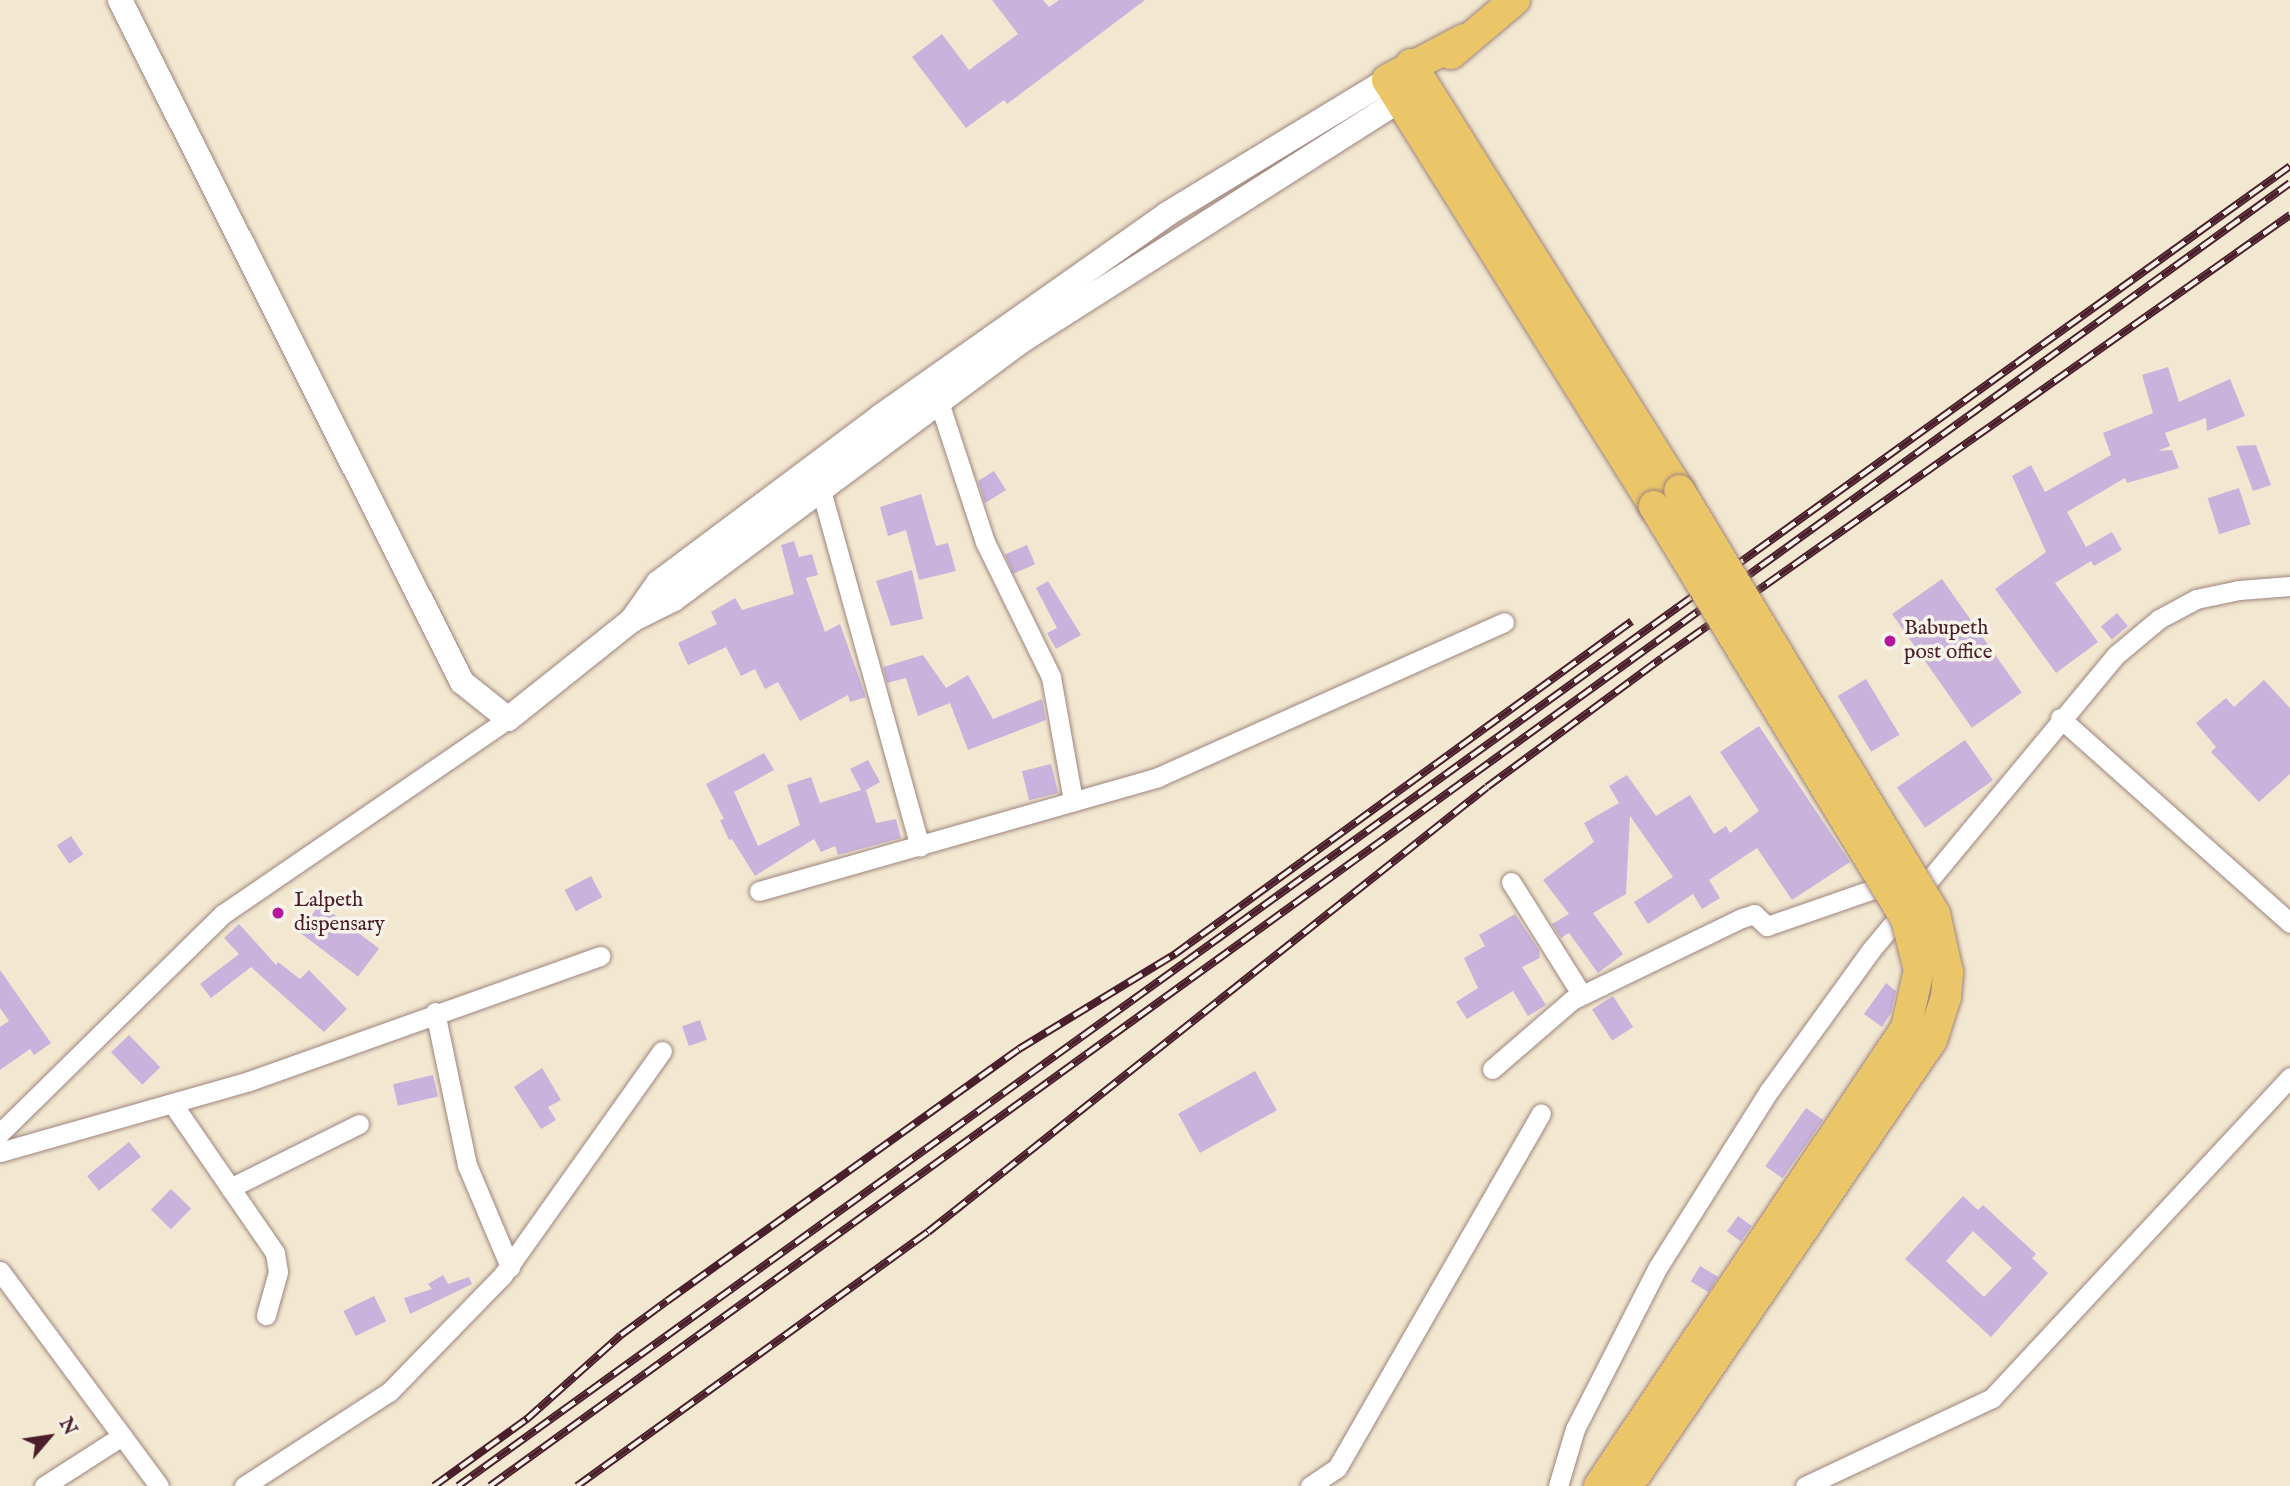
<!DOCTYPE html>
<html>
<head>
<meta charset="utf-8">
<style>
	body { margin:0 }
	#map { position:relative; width:2290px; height:1486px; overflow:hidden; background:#f2e8d1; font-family:"IM FELL English",serif }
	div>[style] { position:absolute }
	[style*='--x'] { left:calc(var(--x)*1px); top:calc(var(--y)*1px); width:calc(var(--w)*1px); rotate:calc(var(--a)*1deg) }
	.building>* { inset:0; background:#c9b2dc; transform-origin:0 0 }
	.roads { filter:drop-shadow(0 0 2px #9e847e) drop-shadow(0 0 2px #9e847e) }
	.minor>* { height:19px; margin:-9.5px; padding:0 9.5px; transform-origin:9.5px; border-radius:9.5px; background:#fff }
	.tertiary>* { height:24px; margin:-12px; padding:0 12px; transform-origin:12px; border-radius:12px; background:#fff }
	.primary>* { height:30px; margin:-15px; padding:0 15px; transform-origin:15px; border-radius:15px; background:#ebc669 }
	.rail>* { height:8px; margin-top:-4px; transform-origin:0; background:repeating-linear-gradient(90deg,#f7f3e8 0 16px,#4a1f2b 0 32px); box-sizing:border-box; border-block:2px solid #4a1f2b }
	.bridges { filter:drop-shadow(0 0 2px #9e847e) drop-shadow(0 0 2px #9e847e) }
	.primary-bridge>* { height:30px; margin:-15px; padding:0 15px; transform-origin:15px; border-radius:15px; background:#ebc669 }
	.dots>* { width:19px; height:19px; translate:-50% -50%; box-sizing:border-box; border:4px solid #f7f3e8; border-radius:50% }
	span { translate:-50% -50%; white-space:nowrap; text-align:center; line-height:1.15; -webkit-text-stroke:7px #f7f3e8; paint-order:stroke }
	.poi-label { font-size:21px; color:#4a1f2b }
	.left { translate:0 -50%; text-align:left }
	.north { position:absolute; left:14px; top:1402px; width:70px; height:70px; -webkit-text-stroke:5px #f7f3e8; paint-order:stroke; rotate:61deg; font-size:19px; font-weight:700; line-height:28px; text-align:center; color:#4a1f2b }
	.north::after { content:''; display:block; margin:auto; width:24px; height:32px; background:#4a1f2b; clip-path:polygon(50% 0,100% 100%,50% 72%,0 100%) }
</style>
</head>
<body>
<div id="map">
	<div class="building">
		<i style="clip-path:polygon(992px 0,1043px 0,1049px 7px,1059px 0,1145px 0,1007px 104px,1004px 100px,966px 128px,912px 57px,942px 34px,969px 70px,1018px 34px)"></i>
		<i style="clip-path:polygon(2168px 367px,2179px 402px,2230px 379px,2245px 416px,2207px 431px,2206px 418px,2165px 433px,2170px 446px,2158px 451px,2172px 450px,2179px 468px,2127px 483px,2125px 478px,2067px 512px,2086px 547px,2112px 532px,2122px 550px,2094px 566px,2091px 561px,2055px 583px,2098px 642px,2056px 673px,1995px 589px,2046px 552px,2012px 476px,2031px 465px,2045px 492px,2111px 455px,2103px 433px,2153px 413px,2142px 375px)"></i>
		<i style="clip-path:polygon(2256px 445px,2271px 485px,2253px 491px,2236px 446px)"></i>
		<i style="clip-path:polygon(994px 471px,1006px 490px,985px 503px,978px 481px)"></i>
		<i style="left:2239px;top:488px;width:38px;height:33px;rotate:72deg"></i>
		<i style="clip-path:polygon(921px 494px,936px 546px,948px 543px,956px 571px,919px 580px,906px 530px,888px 536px,880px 507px)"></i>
		<i style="clip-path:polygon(794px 541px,799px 557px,812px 554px,818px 575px,806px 578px,825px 632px,840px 624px,866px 697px,850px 702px,848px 695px,800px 721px,778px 682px,765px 689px,755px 669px,741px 676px,726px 647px,688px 665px,678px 643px,717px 624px,711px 612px,735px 598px,742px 610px,794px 594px,781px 545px)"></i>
		<i style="left:1027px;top:545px;width:21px;height:24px;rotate:67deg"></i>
		<i style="clip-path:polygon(912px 570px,923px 619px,891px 626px,876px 581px)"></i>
		<i style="left:1942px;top:579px;width:139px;height:61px;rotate:55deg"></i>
		<i style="clip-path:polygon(1048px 581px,1081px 635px,1056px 649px,1047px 633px,1057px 628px,1036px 588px)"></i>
		<i style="left:2117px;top:613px;width:17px;height:21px;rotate:50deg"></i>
		<i style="clip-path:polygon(923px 655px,946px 688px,968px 675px,993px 719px,1042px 699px,1046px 720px,968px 750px,950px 703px,918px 716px,906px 678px,887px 683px,883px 667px)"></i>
		<i style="left:1866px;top:679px;width:65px;height:33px;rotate:59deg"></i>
		<i style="clip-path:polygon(2264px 680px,2290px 708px,2290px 774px,2259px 802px,2211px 752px,2216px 747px,2196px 723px,2226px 698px,2234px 707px)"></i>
		<i style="clip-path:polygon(1759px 726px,1850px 862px,1792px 900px,1757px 848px,1709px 880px,1720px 898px,1702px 909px,1693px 894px,1648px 924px,1634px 902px,1673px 877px,1630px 816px,1626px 894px,1593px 913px,1623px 954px,1598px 973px,1569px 933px,1561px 938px,1552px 924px,1569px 914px,1543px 880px,1594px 842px,1584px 823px,1619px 803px,1609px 786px,1627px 775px,1656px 816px,1690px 795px,1714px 834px,1726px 826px,1730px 833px,1759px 811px,1720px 752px)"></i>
		<i style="left:1965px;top:740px;width:49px;height:83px;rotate:55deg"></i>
		<i style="clip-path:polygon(764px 753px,774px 770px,734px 792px,758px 846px,800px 825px,787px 785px,811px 777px,820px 803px,861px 790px,850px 769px,868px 760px,880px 782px,866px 790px,876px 823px,896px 819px,901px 838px,838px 855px,835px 846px,821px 852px,814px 839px,755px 876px,732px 839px,729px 840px,720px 820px,724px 819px,706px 784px)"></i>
		<i style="left:1051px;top:764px;width:30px;height:30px;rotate:76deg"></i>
		<i style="left:71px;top:836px;width:22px;height:17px;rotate:56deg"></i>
		<i style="left:591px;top:876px;width:24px;height:30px;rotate:62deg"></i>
		<i style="left:320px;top:904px;width:74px;height:35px;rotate:37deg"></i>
		<i style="clip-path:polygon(1515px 914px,1539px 950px,1540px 958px,1522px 967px,1546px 1005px,1528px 1016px,1513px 991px,1467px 1019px,1456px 1002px,1478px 988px,1464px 958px,1485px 946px,1479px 935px)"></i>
		<i style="clip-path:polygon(239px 924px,276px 965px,278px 962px,300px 979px,309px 970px,347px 1009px,324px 1032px,251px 967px,211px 998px,200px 984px,239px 954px,224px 938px)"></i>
		<i style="clip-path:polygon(0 970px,51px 1043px,34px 1055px,30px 1049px,0 1070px,0 1027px,9px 1021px,0 1008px)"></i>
		<i style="clip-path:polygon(1886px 983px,1896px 991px,1891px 1013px,1882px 1027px,1864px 1014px)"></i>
		<i style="left:1613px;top:996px;width:37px;height:25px;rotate:57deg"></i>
		<i style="left:700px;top:1020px;width:21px;height:19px;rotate:71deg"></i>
		<i style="left:129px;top:1035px;width:45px;height:25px;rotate:46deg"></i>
		<i style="clip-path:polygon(542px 1068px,561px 1100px,548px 1107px,556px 1120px,541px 1129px,514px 1087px)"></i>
		<i style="left:1255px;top:1071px;width:45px;height:88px;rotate:61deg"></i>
		<i style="left:433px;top:1075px;width:22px;height:41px;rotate:77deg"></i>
		<i style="left:1806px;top:1108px;width:21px;height:71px;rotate:35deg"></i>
		<i style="left:129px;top:1142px;width:19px;height:54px;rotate:51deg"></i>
		<i style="left:171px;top:1189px;width:28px;height:29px;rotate:44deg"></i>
		<i style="clip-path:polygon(evenodd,1963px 1196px,1978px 1210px,1983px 1205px,2036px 1254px,2032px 1258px,2048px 1273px,1991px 1337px,1905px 1259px,1963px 1196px,1973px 1231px,2012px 1268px,1984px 1297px,1946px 1261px,1973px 1231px)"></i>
		<i style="left:1738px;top:1216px;width:17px;height:19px;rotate:36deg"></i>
		<i style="left:1700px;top:1266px;width:21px;height:18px;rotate:31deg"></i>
		<i style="clip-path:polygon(443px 1275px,448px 1284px,469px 1277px,472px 1284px,410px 1314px,404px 1298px,432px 1289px,428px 1284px)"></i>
		<i style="left:374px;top:1296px;width:28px;height:34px;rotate:64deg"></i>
	</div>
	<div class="roads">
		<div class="minor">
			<i style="--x:939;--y:402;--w:147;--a:71.8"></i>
			<i style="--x:985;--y:542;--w:150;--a:63.9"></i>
			<i style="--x:1051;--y:677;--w:126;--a:79.9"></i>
			<i style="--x:821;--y:490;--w:370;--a:74.5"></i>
			<i style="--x:2060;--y:718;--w:308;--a:41.7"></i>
			<i style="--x:1511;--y:882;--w:133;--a:57.9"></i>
			<i style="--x:759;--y:891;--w:415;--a:-15.9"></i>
			<i style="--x:1158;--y:777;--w:379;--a:-24.1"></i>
			<i style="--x:435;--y:1012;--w:156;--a:78.2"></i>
			<i style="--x:467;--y:1165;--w:111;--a:67.1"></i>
			<i style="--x:1492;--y:1069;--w:106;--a:-40.8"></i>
			<i style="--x:1572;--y:1000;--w:189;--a:-25.8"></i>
			<i style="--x:1742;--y:918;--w:13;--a:-18"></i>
			<i style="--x:1754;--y:914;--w:18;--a:43"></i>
			<i style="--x:1767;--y:926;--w:134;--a:-19.1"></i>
			<i style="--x:172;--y:1103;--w:182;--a:55.5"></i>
			<i style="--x:275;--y:1253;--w:19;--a:81"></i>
			<i style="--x:278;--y:1272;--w:45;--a:105.6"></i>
			<i style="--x:0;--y:1133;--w:313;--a:-44.5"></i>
			<i style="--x:223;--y:914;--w:345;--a:-34.4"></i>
			<i style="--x:0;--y:1152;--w:259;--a:-15.9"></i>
			<i style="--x:249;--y:1081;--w:373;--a:-19.6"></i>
			<i style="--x:230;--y:1188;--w:144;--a:-26.4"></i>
			<i style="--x:0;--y:1271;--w:267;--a:53.5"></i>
			<i style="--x:44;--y:1486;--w:93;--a:-32.7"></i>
			<i style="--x:244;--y:1486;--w:173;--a:-33"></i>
			<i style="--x:389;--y:1392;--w:162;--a:-45.8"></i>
			<i style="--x:502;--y:1276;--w:276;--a:-54.6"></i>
			<i style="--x:1310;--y:1486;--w:32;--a:-34"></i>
			<i style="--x:1337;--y:1468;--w:409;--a:-60.1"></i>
			<i style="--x:1558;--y:1486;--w:59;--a:-73.4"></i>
			<i style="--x:1575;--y:1429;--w:182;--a:-62.9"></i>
			<i style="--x:1658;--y:1267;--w:208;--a:-57.8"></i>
			<i style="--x:1769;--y:1091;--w:174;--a:-54.1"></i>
			<i style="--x:1871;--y:950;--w:383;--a:-50.3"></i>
			<i style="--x:2116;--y:655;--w:56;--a:-39.9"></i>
			<i style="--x:2159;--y:619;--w:42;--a:-28.4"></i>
			<i style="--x:2196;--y:599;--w:44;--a:-11.8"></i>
			<i style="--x:2239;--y:590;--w:51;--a:-4.5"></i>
			<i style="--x:1805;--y:1486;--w:207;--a:-25.2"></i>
			<i style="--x:1992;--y:1398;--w:438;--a:-47.1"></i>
		</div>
		<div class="tertiary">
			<i style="--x:120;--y:0;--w:763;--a:63.37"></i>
			<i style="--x:462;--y:682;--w:59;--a:38.8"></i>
			<i style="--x:508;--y:719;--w:159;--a:-38.6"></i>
			<i style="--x:632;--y:620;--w:47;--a:-26.6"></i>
			<i style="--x:674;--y:599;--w:431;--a:-36.6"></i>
			<i style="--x:1020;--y:342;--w:469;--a:-32.5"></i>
			<i style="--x:632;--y:620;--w:45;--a:-54.9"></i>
			<i style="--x:658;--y:583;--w:279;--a:-36.8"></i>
			<i style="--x:881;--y:416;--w:350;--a:-35.2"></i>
			<i style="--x:1167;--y:214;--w:258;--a:-31.3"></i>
		</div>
		<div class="primary">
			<i style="--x:1464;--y:39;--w:87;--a:152"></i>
			<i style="--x:1387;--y:80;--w:503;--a:57.92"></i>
			<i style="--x:1451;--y:54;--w:84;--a:-40.2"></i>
			<i style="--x:1411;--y:64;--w:503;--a:57.83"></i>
		</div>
	</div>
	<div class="rail">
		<i style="--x:434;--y:1486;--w:115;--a:-35.8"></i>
		<i style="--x:527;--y:1419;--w:126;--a:-41.8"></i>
		<i style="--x:621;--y:1335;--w:57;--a:-36.5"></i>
		<i style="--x:667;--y:1301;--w:433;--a:-35.6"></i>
		<i style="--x:1019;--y:1049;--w:183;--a:-31.3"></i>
		<i style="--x:1175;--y:954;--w:565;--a:-36.08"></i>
		<i style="--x:458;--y:1486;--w:2258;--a:-35.77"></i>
		<i style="--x:490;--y:1486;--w:2222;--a:-35.9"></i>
		<i style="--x:577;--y:1486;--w:433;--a:-35.9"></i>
		<i style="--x:928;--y:1232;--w:714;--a:-38.52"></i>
		<i style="--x:1487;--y:787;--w:217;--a:-36.4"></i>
		<i style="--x:1662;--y:658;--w:769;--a:-35.2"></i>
	</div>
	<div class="bridges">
		<div class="primary-bridge">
			<i style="--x:1599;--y:1486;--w:551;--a:-56.17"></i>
			<i style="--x:1906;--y:1028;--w:59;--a:-77.4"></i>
			<i style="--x:1919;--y:970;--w:53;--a:-104.3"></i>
			<i style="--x:1906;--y:919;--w:484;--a:-121.4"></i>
			<i style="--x:1628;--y:1486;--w:540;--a:-55.72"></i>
			<i style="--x:1932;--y:1040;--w:45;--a:-72"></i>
			<i style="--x:1946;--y:997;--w:25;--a:-85"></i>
			<i style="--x:1948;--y:972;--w:59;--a:-102.6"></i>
			<i style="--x:1935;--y:914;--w:495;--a:-121.1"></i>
		</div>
	</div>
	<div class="dots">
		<i style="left:1890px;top:641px;background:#b5179e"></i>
		<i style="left:278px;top:913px;background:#b5179e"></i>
	</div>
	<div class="poi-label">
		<span class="left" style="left:1904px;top:641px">Babupeth<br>post office</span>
		<span class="left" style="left:294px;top:913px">Lalpeth<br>dispensary</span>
	</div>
	<div class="north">N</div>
</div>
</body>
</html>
